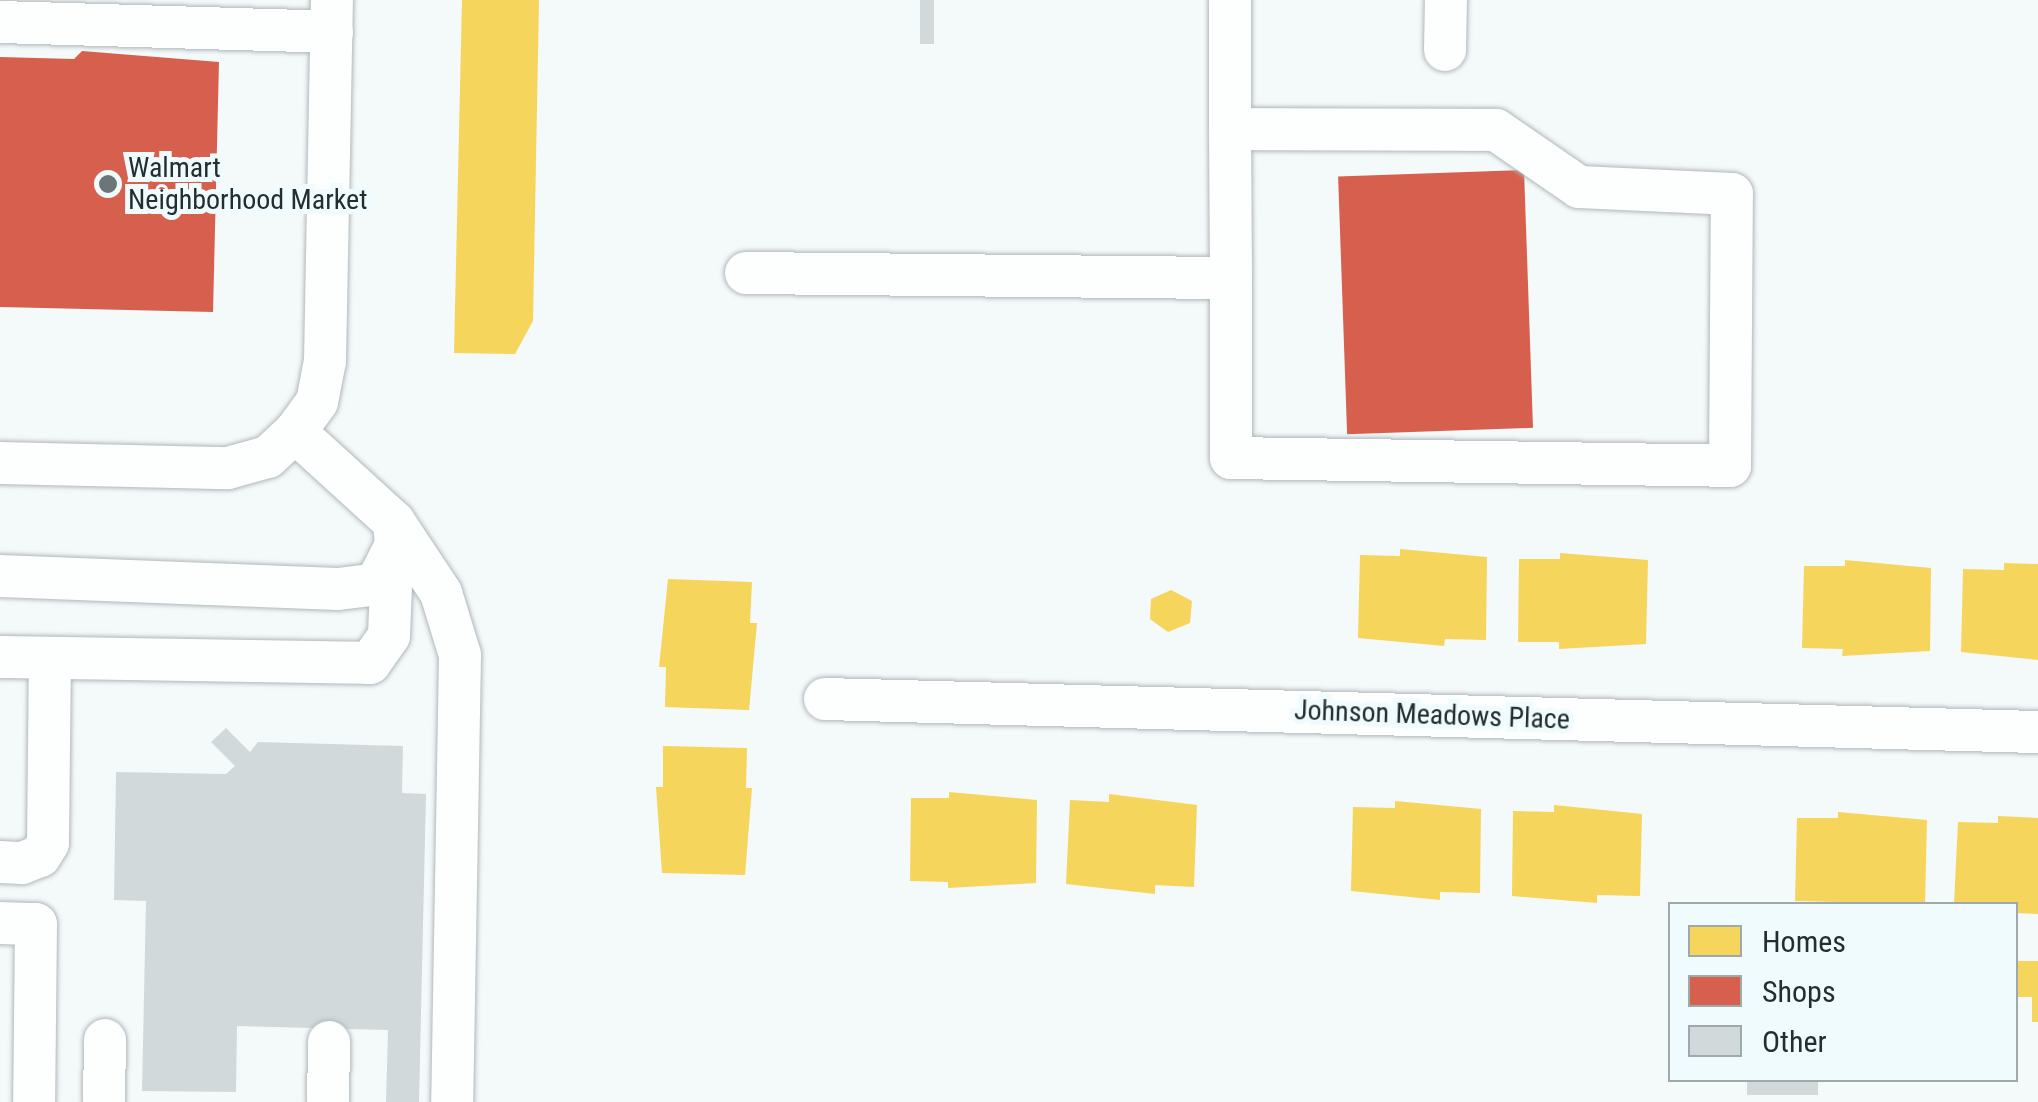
<!DOCTYPE html>
<html>
<head>
<meta charset="utf-8">
<style>
	body { margin:0 }
	#map { position:relative; width:2038px; height:1102px; overflow:hidden; background:#f4f9fa; font-family:"Roboto Condensed",sans-serif }
	div>[style] { position:absolute }
	[style*='--x'] { left:calc(var(--x)*1px); top:calc(var(--y)*1px); width:calc(var(--w)*1px); rotate:calc(var(--a)*1deg) }
	.homes>* { inset:0; background:#f6d55c }
	.shops>* { inset:0; background:#d6604d; transform-origin:0 0 }
	.building>* { inset:0; background:#d1d9db; transform-origin:0 0 }
	.roads { filter:drop-shadow(0 0 2px #b0b8ba) drop-shadow(0 0 2px #b0b8ba) }
	.minor>* { height:42px; margin:-21px; padding:0 21px; transform-origin:21px; border-radius:21px; background:#fdfefe }
	.dots>* { width:28px; height:28px; translate:-50% -50%; box-sizing:border-box; border:5px solid #f0fbfe; border-radius:50% }
	span { translate:-50% -50%; white-space:nowrap; text-align:center; line-height:1.15; -webkit-text-stroke:10px #f0fbfe; paint-order:stroke }
	.poi-label { font-size:28px; color:#232e31 }
	.left { translate:0 -50%; text-align:left }
	.street-label { font-size:28px; color:#232e31 }
	.legend { position:absolute; left:1668px; top:902px; width:350px; height:180px; box-sizing:border-box; background:#f0fbfe; border:2px solid #9ea9ac; margin:0; padding:12px 18px; list-style:none; font-size:30px; color:#232e31 }
	.legend li { display:flex; align-items:center; gap:20px; height:50px }
	.legend b { width:50px; border:2px solid #9ea9ac }
</style>
</head>
<body>
<div id="map">
	<div class="homes">
		<i style="clip-path:polygon(462px 0,539px 0,533px 321px,515px 354px,454px 353px)"></i>
		<i style="clip-path:polygon(1400px 549px,1487px 557px,1486px 640px,1445px 639px,1444px 646px,1358px 638px,1360px 555px,1400px 556px)"></i>
		<i style="clip-path:polygon(1560px 553px,1648px 560px,1646px 644px,1559px 649px,1559px 642px,1518px 642px,1519px 559px,1560px 559px)"></i>
		<i style="clip-path:polygon(1845px 560px,1931px 568px,1930px 651px,1842px 656px,1843px 649px,1802px 648px,1804px 566px,1845px 566px)"></i>
		<i style="clip-path:polygon(2004px 563px,2038px 564px,2038px 660px,1961px 652px,1963px 569px,2004px 570px)"></i>
		<i style="clip-path:polygon(668px 579px,752px 582px,750px 623px,757px 623px,749px 710px,665px 707px,666px 667px,659px 667px)"></i>
		<i style="clip-path:polygon(1171px 590px,1192px 601px,1190px 623px,1168px 632px,1150px 619px,1151px 599px)"></i>
		<i style="clip-path:polygon(663px 746px,747px 748px,746px 788px,752px 788px,745px 875px,662px 873px,656px 787px,663px 787px)"></i>
		<i style="clip-path:polygon(949px 792px,1037px 800px,1036px 883px,948px 888px,948px 882px,910px 881px,911px 798px,949px 798px)"></i>
		<i style="clip-path:polygon(1109px 794px,1197px 805px,1194px 887px,1155px 885px,1155px 894px,1066px 884px,1070px 800px,1109px 802px)"></i>
		<i style="clip-path:polygon(1395px 801px,1481px 809px,1480px 893px,1440px 892px,1440px 900px,1351px 891px,1353px 807px,1395px 808px)"></i>
		<i style="clip-path:polygon(1554px 805px,1642px 814px,1640px 896px,1597px 895px,1597px 903px,1512px 896px,1513px 811px,1554px 812px)"></i>
		<i style="clip-path:polygon(1838px 812px,1927px 820px,1925px 904px,1795px 901px,1797px 818px,1838px 818px)"></i>
		<i style="clip-path:polygon(1998px 816px,2038px 818px,2038px 914px,2016px 913px,2016px 904px,1954px 904px,1958px 822px,1998px 823px)"></i>
		<i style="clip-path:polygon(2016px 961px,2038px 961px,2038px 1022px,2032px 1022px,2032px 997px,2016px 997px)"></i>
	</div>
	<div class="shops">
		<i style="clip-path:polygon(82px 51px,219px 62px,213px 312px,0 307px,0 57px,74px 59px)"></i>
		<i style="left:1524px;top:170px;width:258px;height:186px;rotate:88deg"></i>
	</div>
	<div class="building">
		<i style="left:920px;top:0;width:14px;height:44px"></i>
		<i style="clip-path:polygon(226px 728px,250px 752px,258px 742px,403px 746px,402px 793px,426px 794px,419px 1102px,386px 1102px,388px 1030px,237px 1026px,236px 1092px,142px 1091px,146px 901px,114px 900px,116px 772px,226px 774px,235px 766px,211px 742px)"></i>
		<i style="left:1747px;top:1080px;width:71px;height:15px"></i>
	</div>
	<div class="roads">
		<div class="minor">
			<i style="--x:1230;--y:0;--w:129;--a:90"></i>
			<i style="--x:1230;--y:129;--w:149;--a:89.6"></i>
			<i style="--x:1231;--y:278;--w:180;--a:90"></i>
			<i style="--x:1231;--y:458;--w:499;--a:0.9"></i>
			<i style="--x:1730;--y:466;--w:272;--a:-89.6"></i>
			<i style="--x:1732;--y:194;--w:153;--a:-177.4"></i>
			<i style="--x:1579;--y:187;--w:101;--a:-145.5"></i>
			<i style="--x:1496;--y:130;--w:266;--a:-179.8"></i>
			<i style="--x:0;--y:22;--w:332;--a:1.7"></i>
			<i style="--x:1445;--y:50;--w:50;--a:-88.9"></i>
			<i style="--x:746;--y:273;--w:485;--a:0.6"></i>
			<i style="--x:0;--y:463;--w:228;--a:1.3"></i>
			<i style="--x:228;--y:468;--w:41;--a:-15.4"></i>
			<i style="--x:268;--y:457;--w:37;--a:-43"></i>
			<i style="--x:295;--y:432;--w:37;--a:-54"></i>
			<i style="--x:317;--y:402;--w:42;--a:-79"></i>
			<i style="--x:325;--y:361;--w:361;--a:-88.9"></i>
			<i style="--x:394;--y:522;--w:85;--a:56.5"></i>
			<i style="--x:441;--y:593;--w:65;--a:73"></i>
			<i style="--x:460;--y:655;--w:447;--a:91"></i>
			<i style="--x:0;--y:576;--w:338;--a:2.2"></i>
			<i style="--x:338;--y:589;--w:38;--a:-7"></i>
			<i style="--x:376;--y:584;--w:44;--a:-62.9"></i>
			<i style="--x:396;--y:545;--w:23;--a:-95"></i>
			<i style="--x:394;--y:522;--w:134;--a:-137.7"></i>
			<i style="--x:0;--y:657;--w:370;--a:0.9"></i>
			<i style="--x:370;--y:663;--w:33;--a:-55"></i>
			<i style="--x:389;--y:636;--w:76;--a:-87.7"></i>
			<i style="--x:825;--y:699;--w:1213;--a:1.56"></i>
			<i style="--x:0;--y:862;--w:22;--a:3"></i>
			<i style="--x:22;--y:863;--w:19;--a:-21"></i>
			<i style="--x:40;--y:856;--w:15;--a:-58"></i>
			<i style="--x:48;--y:843;--w:185;--a:-89.4"></i>
			<i style="--x:0;--y:923;--w:36;--a:2"></i>
			<i style="--x:36;--y:924;--w:178;--a:90.6"></i>
			<i style="--x:104;--y:1102;--w:62;--a:-89.1"></i>
			<i style="--x:328;--y:1102;--w:60;--a:-89"></i>
		</div>
	</div>
	<div class="dots">
		<i style="left:108px;top:184px;background:#6c7577"></i>
	</div>
	<div class="poi-label">
		<span class="left" style="left:128px;top:184px">Walmart<br>Neighborhood Market</span>
	</div>
	<div class="street-label">
		<span style="left:1432px;top:715px;rotate:2deg">Johnson Meadows Place</span>
	</div>
	<ul class="legend">
	<li><b style="height:28px;background:#f6d55c"></b>Homes</li>
	<li><b style="height:28px;background:#d6604d"></b>Shops</li>
	<li><b style="height:28px;background:#d1d9db"></b>Other</li>
	</ul>
</div>
</body>
</html>
